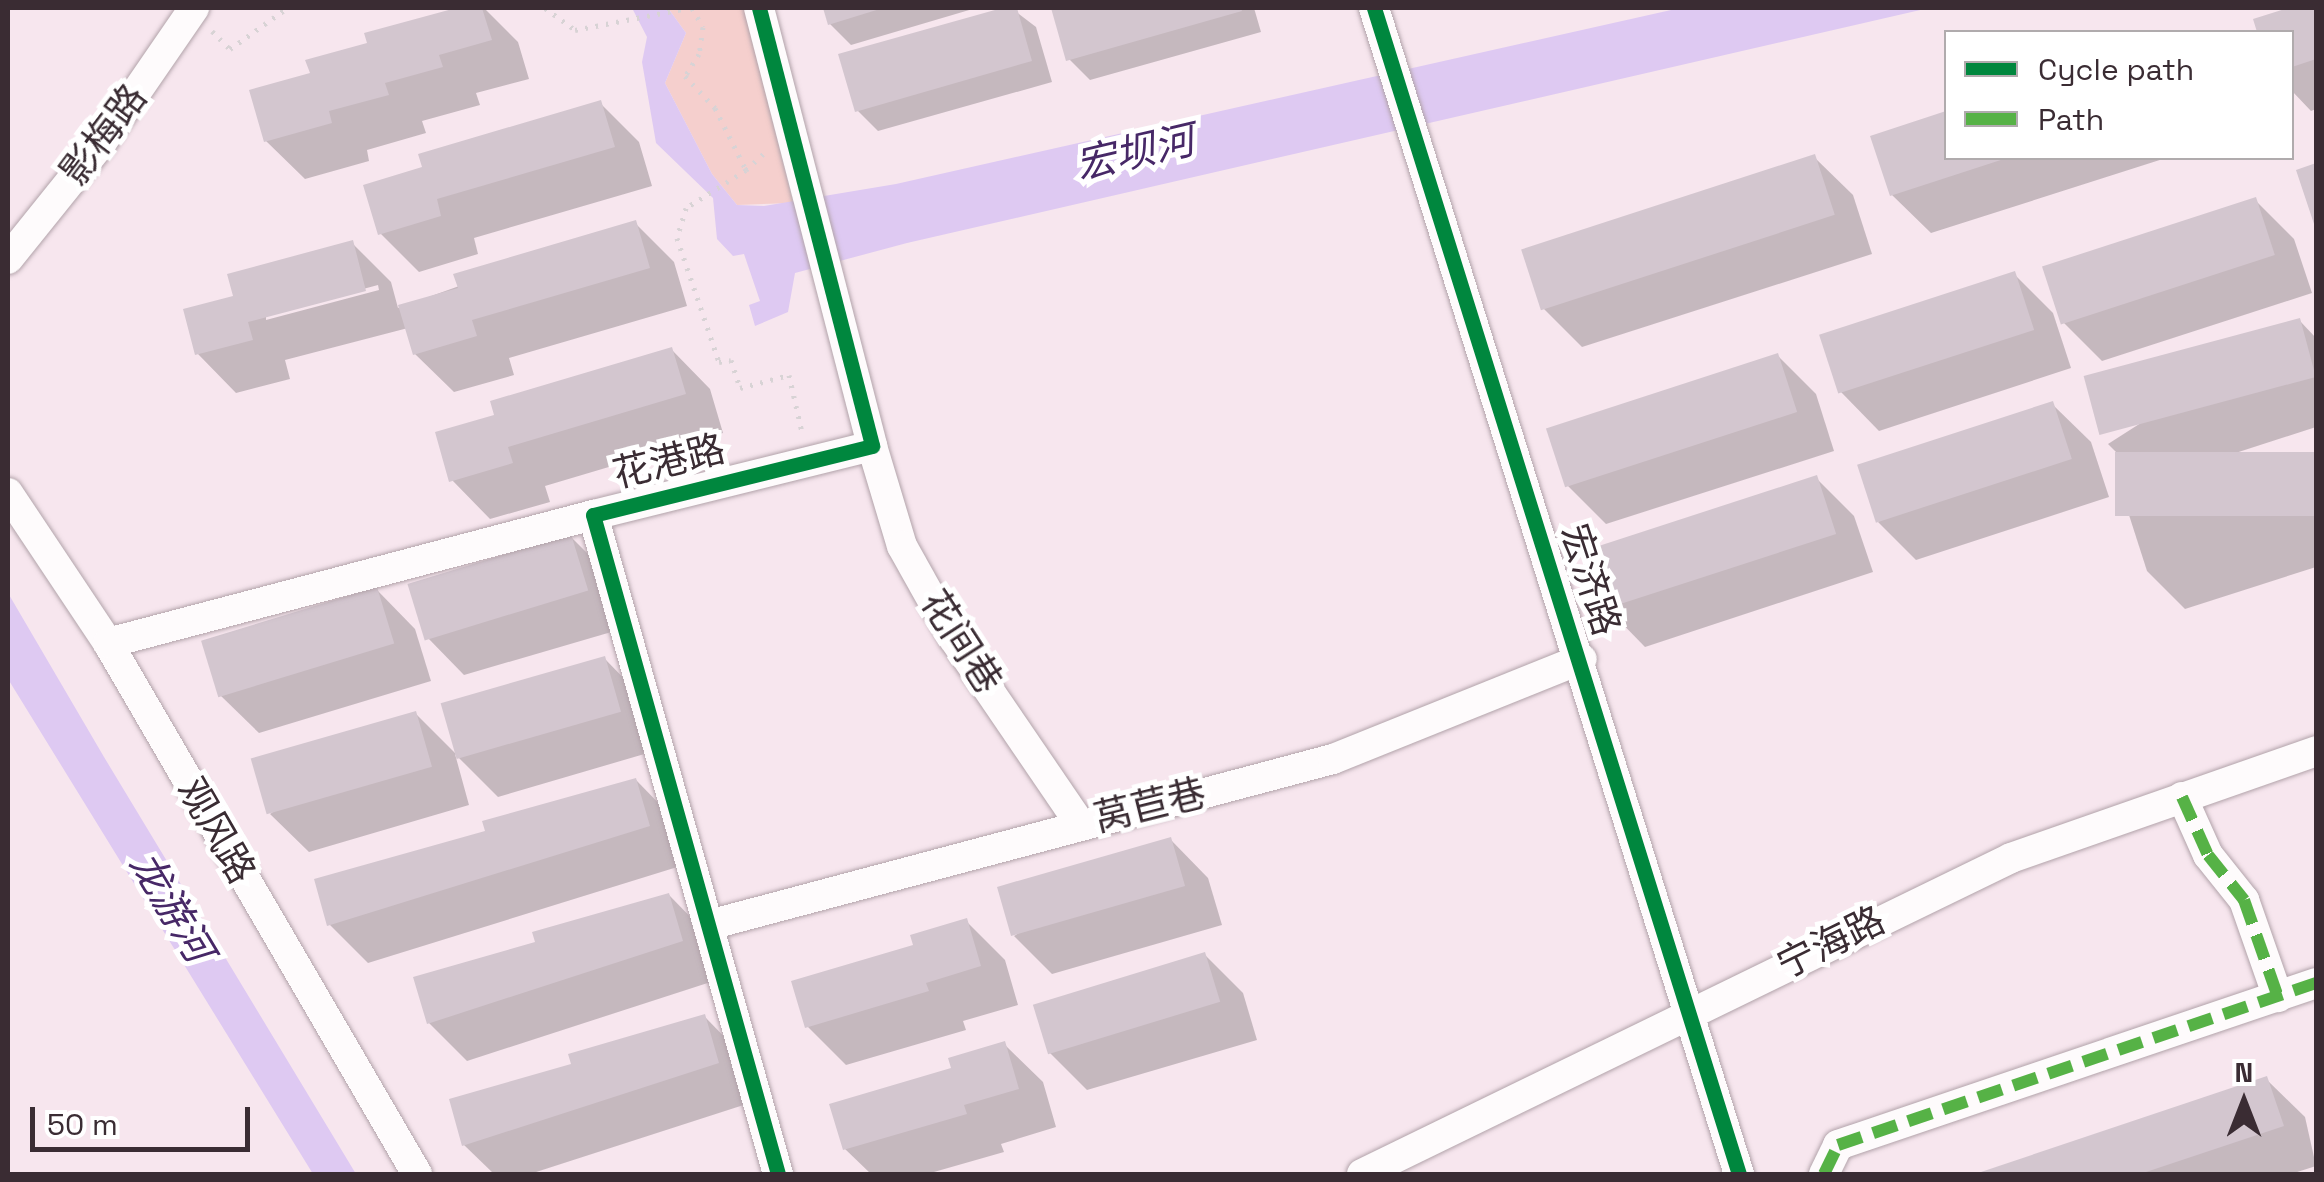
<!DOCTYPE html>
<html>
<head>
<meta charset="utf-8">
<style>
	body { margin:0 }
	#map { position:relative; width:2324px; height:1182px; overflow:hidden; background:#f7e6ee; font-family:"Space Grotesk","Noto Sans SC",sans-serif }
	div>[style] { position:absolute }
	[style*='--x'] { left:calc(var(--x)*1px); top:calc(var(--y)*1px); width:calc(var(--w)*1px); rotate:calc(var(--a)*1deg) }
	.green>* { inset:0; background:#f5cfcd }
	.water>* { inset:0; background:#dec9f2 }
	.shadow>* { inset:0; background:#0003 }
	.building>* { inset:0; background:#d3c6cf; transform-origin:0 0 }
	.path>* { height:5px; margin-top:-2.5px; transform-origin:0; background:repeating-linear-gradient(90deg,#d8d3d5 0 2.5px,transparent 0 10.5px) }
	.roads { filter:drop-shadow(0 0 2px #b2a3aa) drop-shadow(0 0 2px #b2a3aa) }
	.minor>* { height:30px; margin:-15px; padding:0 15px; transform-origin:15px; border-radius:15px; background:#fefbfc }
	.quiet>* { height:12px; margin-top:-6px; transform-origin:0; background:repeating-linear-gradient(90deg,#56b246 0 25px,transparent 0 37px) }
	.cycleway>* { height:15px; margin:-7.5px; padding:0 7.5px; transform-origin:7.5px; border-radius:7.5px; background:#00873e }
	span { translate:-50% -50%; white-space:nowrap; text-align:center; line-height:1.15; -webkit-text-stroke:10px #fff; paint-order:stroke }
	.street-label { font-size:38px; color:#3a2c33 }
	.water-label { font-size:40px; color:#472867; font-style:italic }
	.frame { position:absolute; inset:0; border:10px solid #3a2c33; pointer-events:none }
	.legend { position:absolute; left:1944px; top:30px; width:350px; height:130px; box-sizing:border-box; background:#fff; border:2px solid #b0abad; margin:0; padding:12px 18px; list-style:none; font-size:30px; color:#3a2c33 }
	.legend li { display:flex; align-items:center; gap:20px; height:50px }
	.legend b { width:50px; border:2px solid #b0abad }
	.north { position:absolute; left:2194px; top:1052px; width:100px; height:100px; -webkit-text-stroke:8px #fff; paint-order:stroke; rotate:0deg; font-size:28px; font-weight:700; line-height:40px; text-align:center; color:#3a2c33 }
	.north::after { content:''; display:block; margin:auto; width:35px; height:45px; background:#3a2c33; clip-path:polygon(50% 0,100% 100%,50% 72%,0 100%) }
	.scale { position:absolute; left:30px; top:1107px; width:220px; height:45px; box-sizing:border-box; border:5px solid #3a2c33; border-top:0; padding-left:12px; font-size:30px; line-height:35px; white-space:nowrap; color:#3a2c33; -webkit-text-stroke:8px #fff; paint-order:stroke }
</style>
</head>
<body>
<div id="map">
	<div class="green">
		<i style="clip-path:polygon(668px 8px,744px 8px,793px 203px,737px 205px,712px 174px,665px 83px,686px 33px)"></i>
	</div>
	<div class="water">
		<i style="clip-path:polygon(632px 8px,668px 8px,686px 33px,665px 83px,712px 174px,737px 205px,764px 206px,896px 184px,1680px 8px,1929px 8px,907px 243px,795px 273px,788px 312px,755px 326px,749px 305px,760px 301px,744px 254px,733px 256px,717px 239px,713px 198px,656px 143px,642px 62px,647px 37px)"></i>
		<i style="clip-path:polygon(8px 593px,104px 757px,356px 1174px,313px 1174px,8px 679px)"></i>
	</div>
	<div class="shadow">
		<i style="clip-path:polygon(465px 8px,484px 8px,518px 42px,529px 79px,476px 93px,480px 105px,422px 121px,426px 133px,367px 150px,369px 161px,305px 179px,266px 141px,313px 75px,370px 44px,367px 35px)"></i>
		<i style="clip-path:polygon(825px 8px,976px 8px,851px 45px,830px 24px)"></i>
		<i style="clip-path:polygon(1011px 8px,1036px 27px,1052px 82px,878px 131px,857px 110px,842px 56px)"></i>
		<i style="clip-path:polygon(1062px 8px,1254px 8px,1261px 32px,1090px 80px,1069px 59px,1055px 10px)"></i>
		<i style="clip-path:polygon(2296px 8px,2316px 8px,2316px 109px,2311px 111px,2292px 91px,2292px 32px,2260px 32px,2256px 20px)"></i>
		<i style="clip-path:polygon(600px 103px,639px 142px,652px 186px,474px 238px,478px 254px,419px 272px,380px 233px,425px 169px)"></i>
		<i style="clip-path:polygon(1946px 114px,1946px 158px,2166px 158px,1931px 233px,1892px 195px,1873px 137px)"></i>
		<i style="clip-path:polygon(1814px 157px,1853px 195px,1872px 254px,1582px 347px,1543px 308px)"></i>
		<i style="clip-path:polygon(2255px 200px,2294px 239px,2312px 293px,2102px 361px,2063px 322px)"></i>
		<i style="clip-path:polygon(evenodd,635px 223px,674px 262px,687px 306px,509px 358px,514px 375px,454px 392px,415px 354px,408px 328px,285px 360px,290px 379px,236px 393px,198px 354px,236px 298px,352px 243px,391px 282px,398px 308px,635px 223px,378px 285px,379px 290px,266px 320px,266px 315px,378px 285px)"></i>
		<i style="clip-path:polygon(2014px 274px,2053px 313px,2071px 368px,1879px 431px,1841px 392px)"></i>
		<i style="clip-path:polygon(2300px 321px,2316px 338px,2316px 427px,2146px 482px,2108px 444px)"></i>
		<i style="clip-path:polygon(672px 350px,710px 389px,723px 433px,545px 486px,550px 502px,490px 519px,452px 480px,497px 417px)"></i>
		<i style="clip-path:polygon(1777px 355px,1816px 394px,1834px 451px,1606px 524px,1568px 486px)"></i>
		<i style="clip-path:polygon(2052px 404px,2091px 442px,2109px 497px,1916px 560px,1878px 522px)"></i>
		<i style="clip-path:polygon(2316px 455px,2316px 567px,2185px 609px,2147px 571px,2129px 515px)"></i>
		<i style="clip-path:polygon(1816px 478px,1854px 516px,1873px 572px,1645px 647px,1607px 608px)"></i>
		<i style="clip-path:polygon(571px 537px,609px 575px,625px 628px,464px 675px,426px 636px)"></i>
		<i style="clip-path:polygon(377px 590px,415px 629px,431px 681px,259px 733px,220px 695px)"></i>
		<i style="clip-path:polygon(605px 659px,643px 698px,658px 750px,498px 797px,455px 754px,469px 805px,309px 852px,270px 814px,416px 714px,458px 756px)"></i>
		<i style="clip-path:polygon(636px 780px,674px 819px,687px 864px,368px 963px,329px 924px,488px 832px)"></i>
		<i style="clip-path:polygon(1170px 839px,1208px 878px,1222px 925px,1052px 974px,1014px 936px)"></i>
		<i style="clip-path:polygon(669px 895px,707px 934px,720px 979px,467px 1061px,429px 1023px,538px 944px)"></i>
		<i style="clip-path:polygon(966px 921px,1005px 960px,1018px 1005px,963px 1021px,966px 1030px,846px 1065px,807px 1026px,916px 947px)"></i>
		<i style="clip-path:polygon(1205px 955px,1243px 993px,1257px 1040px,1087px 1090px,1048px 1051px)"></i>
		<i style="clip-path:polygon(705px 1017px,743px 1056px,756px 1101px,530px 1174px,494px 1174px,464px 1145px,574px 1066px)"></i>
		<i style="clip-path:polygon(1004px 1044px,1043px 1082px,1056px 1127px,1001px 1144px,1004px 1152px,927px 1174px,871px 1174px,845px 1149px,954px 1070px)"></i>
		<i style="clip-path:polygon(2266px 1079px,2305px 1117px,2316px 1166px,2291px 1174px,1981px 1174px)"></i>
	</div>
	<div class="building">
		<i style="clip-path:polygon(456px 8px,482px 8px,492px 40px,439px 55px,443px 67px,385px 83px,389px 95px,329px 111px,332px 123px,264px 142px,249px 90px,310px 73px,305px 60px,367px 43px,364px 33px)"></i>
		<i style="clip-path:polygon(823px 8px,883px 8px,828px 25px)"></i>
		<i style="clip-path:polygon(1002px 8px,1017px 8px,1032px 61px,855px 112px,838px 54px)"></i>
		<i style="clip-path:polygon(1051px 8px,1241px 8px,1242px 11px,1066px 61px)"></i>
		<i style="clip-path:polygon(2288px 8px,2316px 8px,2316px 59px,2292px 67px,2292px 32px,2257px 32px,2253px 19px)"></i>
		<i style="clip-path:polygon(601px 100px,615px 147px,437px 199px,441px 216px,378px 235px,363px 185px,422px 167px,418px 154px)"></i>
		<i style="clip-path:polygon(1946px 111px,1946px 158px,2007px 158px,1890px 196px,1870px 136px)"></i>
		<i style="left:1815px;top:154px;width:64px;height:309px;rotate:72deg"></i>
		<i style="clip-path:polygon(2316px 163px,2316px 230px,2296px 170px)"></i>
		<i style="left:2256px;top:197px;width:61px;height:225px;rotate:72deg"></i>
		<i style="clip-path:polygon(636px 220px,650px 268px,472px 320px,477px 336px,413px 355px,398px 305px,458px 288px,453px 274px)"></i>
		<i style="clip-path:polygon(353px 240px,366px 291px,248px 322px,253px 340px,195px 355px,183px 309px,233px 296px,227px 274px)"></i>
		<i style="left:2015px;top:271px;width:62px;height:206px;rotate:72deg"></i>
		<i style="left:2300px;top:318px;width:61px;height:224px;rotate:75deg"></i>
		<i style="clip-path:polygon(672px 347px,686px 394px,508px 447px,513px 463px,449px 482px,435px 432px,494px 415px,490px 401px)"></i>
		<i style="left:1778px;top:353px;width:62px;height:244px;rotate:72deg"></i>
		<i style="left:2053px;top:401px;width:61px;height:206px;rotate:72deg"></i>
		<i style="left:2316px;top:452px;width:64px;height:201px;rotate:90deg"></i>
		<i style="left:1817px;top:475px;width:62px;height:244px;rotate:72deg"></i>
		<i style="left:571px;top:534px;width:59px;height:171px;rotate:73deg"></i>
		<i style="left:377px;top:587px;width:59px;height:184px;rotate:73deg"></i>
		<i style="left:605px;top:656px;width:58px;height:171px;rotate:74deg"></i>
		<i style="left:416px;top:711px;width:58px;height:172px;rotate:74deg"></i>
		<i style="clip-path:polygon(636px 778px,650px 826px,327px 926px,314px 879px,485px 831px,482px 821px)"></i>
		<i style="left:1171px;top:837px;width:51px;height:181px;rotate:74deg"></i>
		<i style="clip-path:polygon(669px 893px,683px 941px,427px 1024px,413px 977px,535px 942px,532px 932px)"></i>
		<i style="clip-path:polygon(967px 918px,981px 966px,926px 983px,929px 991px,805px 1028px,791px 981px,913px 945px,910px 935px)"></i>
		<i style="left:1205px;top:952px;width:52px;height:180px;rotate:73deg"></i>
		<i style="clip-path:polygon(705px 1014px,719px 1063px,462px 1146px,449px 1099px,571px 1064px,568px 1054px)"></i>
		<i style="clip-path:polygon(1005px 1041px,1019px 1089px,964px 1105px,967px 1114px,843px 1150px,829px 1104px,951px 1068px,948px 1058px)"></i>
		<i style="clip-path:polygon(2267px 1076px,2284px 1126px,2140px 1174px,1975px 1174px)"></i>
	</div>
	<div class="path">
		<i style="--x:545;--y:8;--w:37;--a:36"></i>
		<i style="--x:575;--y:30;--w:115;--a:-11"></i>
		<i style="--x:692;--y:8;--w:22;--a:60"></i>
		<i style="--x:703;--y:27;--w:27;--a:98"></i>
		<i style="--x:699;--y:54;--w:26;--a:122"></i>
		<i style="--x:685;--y:76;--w:44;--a:46.8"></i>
		<i style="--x:715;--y:108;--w:69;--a:63.4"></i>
		<i style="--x:746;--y:170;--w:26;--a:-43"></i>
		<i style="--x:212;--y:31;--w:25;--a:45"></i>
		<i style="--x:230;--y:49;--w:70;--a:-35.7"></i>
		<i style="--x:746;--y:170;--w:71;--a:147.7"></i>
		<i style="--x:686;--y:208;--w:31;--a:107"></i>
		<i style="--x:677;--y:238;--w:131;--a:71.3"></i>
		<i style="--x:719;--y:362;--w:12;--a:-9"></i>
		<i style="--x:731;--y:360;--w:29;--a:72"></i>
		<i style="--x:740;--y:388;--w:51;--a:-14.9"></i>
		<i style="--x:789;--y:375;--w:58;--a:77.2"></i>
	</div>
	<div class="roads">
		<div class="minor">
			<i style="--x:759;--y:8;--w:452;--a:75.5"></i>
			<i style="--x:872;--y:446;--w:287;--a:166.1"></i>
			<i style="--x:593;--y:515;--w:684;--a:74.32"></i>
			<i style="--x:1374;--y:8;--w:1222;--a:72.62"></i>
			<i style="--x:8;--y:259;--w:150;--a:-51.2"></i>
			<i style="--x:102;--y:142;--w:163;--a:-55.5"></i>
			<i style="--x:872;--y:446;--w:104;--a:73.3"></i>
			<i style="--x:902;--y:546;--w:107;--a:60.8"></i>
			<i style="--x:954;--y:639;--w:224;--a:55.7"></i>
			<i style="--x:8;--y:493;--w:180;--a:56.3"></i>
			<i style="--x:108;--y:643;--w:614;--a:59.8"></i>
			<i style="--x:108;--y:643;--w:502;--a:-14.78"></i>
			<i style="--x:2182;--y:797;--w:64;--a:65.9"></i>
			<i style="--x:2208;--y:855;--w:58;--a:51.3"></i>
			<i style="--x:2244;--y:900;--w:103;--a:70.7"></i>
			<i style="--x:709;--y:925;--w:646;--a:-14.9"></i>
			<i style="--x:1333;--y:759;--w:268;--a:-21.9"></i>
			<i style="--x:1362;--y:1174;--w:722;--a:-25.96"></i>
			<i style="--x:2011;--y:858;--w:323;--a:-19.3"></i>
			<i style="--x:1824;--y:1174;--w:32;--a:-64"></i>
			<i style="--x:1838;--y:1145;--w:505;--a:-18.72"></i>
		</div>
	</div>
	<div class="quiet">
		<i style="--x:2182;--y:797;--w:64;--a:65.9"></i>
		<i style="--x:2208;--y:855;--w:58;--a:51.3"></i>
		<i style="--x:2244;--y:900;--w:103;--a:70.7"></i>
		<i style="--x:1824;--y:1174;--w:32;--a:-64"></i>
		<i style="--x:1838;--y:1145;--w:505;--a:-18.72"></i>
	</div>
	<div class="cycleway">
		<i style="--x:759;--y:8;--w:452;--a:75.5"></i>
		<i style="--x:872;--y:446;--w:287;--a:166.1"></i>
		<i style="--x:593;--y:515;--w:684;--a:74.32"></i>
		<i style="--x:1374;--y:8;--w:1222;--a:72.62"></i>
	</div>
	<div class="street-label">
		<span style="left:104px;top:135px;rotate:-53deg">影梅路</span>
		<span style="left:669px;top:462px;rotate:-14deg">花港路</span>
		<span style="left:1590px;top:580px;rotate:72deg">宏济路</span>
		<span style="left:961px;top:642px;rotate:57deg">花间巷</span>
		<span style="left:1150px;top:806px;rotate:-14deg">莴苣巷</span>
		<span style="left:216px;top:831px;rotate:60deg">观风路</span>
		<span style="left:1831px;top:943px;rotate:-26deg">宁海路</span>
	</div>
	<div class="water-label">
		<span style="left:1135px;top:153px;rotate:-13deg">宏坝河</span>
		<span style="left:171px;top:907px;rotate:59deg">龙游河</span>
	</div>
	<div class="frame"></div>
	<ul class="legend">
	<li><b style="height:12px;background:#00873e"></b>Cycle path</li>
	<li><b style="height:12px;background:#56b246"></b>Path</li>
	</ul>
	<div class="north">N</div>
	<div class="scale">50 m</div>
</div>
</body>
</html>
